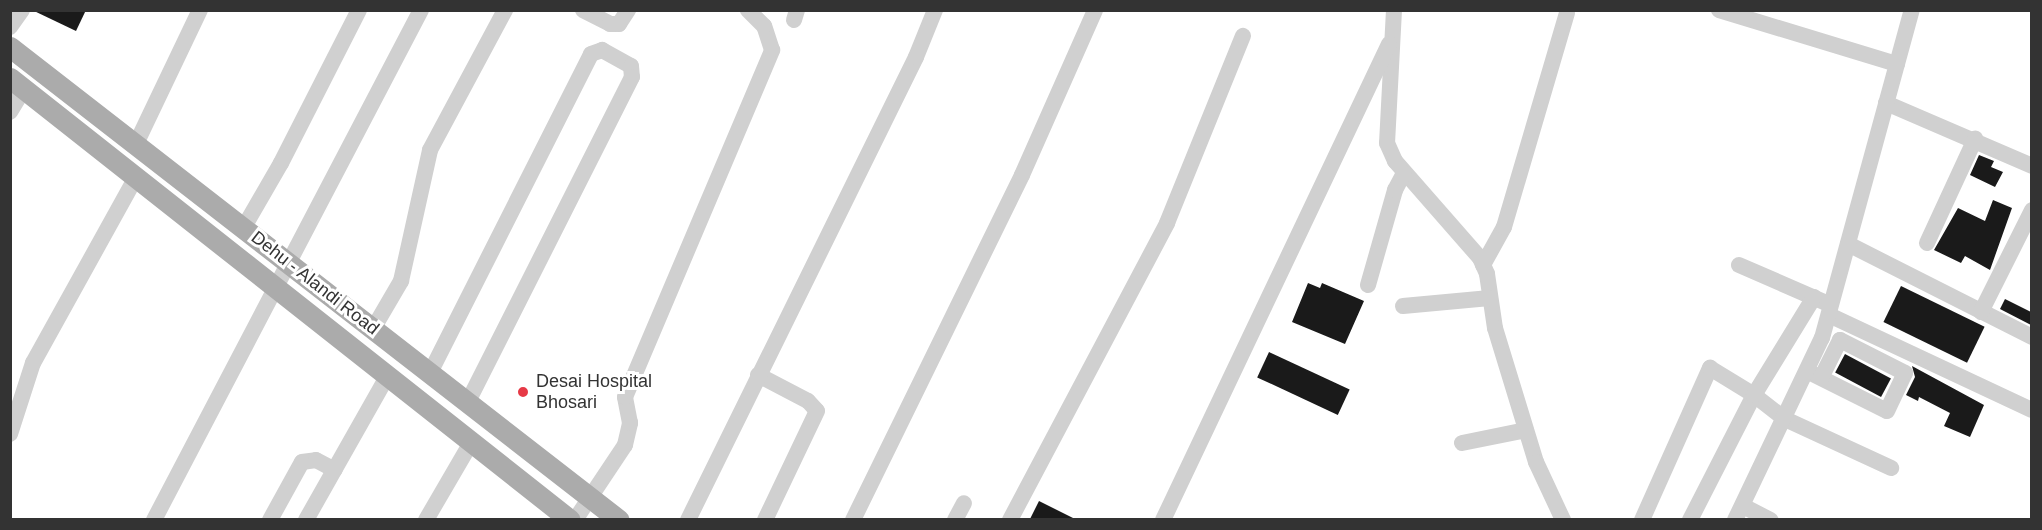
<!DOCTYPE html>
<html>
<head>
<meta charset="utf-8">
<style>
	body { margin:0 }
	#map { position:relative; width:2042px; height:530px; overflow:hidden; background:#fff; font-family:Helvetica,sans-serif }
	div>[style] { position:absolute }
	[style*='--x'] { left:calc(var(--x)*1px); top:calc(var(--y)*1px); width:calc(var(--w)*1px); rotate:calc(var(--a)*1deg) }
	.building>* { inset:0; background:#1a1a1a; transform-origin:0 0 }
	.minor>* { height:16px; margin:-8px; padding:0 8px; transform-origin:8px; border-radius:8px; background:#d0d0d0 }
	.major>* { height:21px; margin:-10.5px; padding:0 10.5px; transform-origin:10.5px; border-radius:10.5px; background:#ababab }
	.dots>* { width:16px; height:16px; translate:-50% -50%; box-sizing:border-box; border:3px solid #fff; border-radius:50% }
	span { translate:-50% -50%; white-space:nowrap; text-align:center; line-height:1.15; -webkit-text-stroke:6px #fff; paint-order:stroke }
	.street-label { font-size:18px; color:#333 }
	.poi-label { font-size:18px; color:#333 }
	.left { translate:0 -50%; text-align:left }
	.frame { position:absolute; inset:0; border:12px solid #333; pointer-events:none }
</style>
</head>
<body>
<div id="map">
	<div class="building">
		<i style="clip-path:polygon(32px 10px,86px 10px,76px 31px)"></i>
		<i style="clip-path:polygon(1979px 155px,1994px 161px,1991px 167px,2003px 172px,1995px 187px,1970px 175px)"></i>
		<i style="clip-path:polygon(1993px 200px,2012px 208px,1990px 270px,1965px 256px,1961px 263px,1934px 250px,1958px 208px,1985px 221px)"></i>
		<i style="clip-path:polygon(1308px 283px,1320px 288px,1322px 283px,1364px 301px,1345px 344px,1292px 322px)"></i>
		<i style="left:1901px;top:286px;width:93px;height:40px;rotate:26deg"></i>
		<i style="clip-path:polygon(2005px 299px,2031px 312px,2031px 325px,2000px 309px)"></i>
		<i style="left:1269px;top:352px;width:89px;height:28px;rotate:25deg"></i>
		<i style="left:1845px;top:354px;width:52px;height:21px;rotate:28deg"></i>
		<i style="clip-path:polygon(1912px 366px,1984px 405px,1970px 437px,1944px 426px,1950px 413px,1919px 397px,1918px 401px,1906px 395px,1915px 377px)"></i>
		<i style="clip-path:polygon(1039px 501px,1075px 519px,1030px 519px)"></i>
	</div>
	<div class="minor">
		<i style="--x:583;--y:10;--w:30;--a:27"></i>
		<i style="--x:610;--y:24;--w:9;--a:0"></i>
		<i style="--x:619;--y:24;--w:17;--a:-57"></i>
		<i style="--x:1394;--y:10;--w:133;--a:93"></i>
		<i style="--x:1387;--y:143;--w:20;--a:66"></i>
		<i style="--x:1395;--y:161;--w:129;--a:48.8"></i>
		<i style="--x:1480;--y:258;--w:17;--a:66"></i>
		<i style="--x:1487;--y:274;--w:55;--a:81.6"></i>
		<i style="--x:1495;--y:328;--w:140;--a:73"></i>
		<i style="--x:1536;--y:462;--w:64;--a:65"></i>
		<i style="--x:1719;--y:10;--w:186;--a:16.9"></i>
		<i style="--x:794;--y:20;--w:10;--a:-73"></i>
		<i style="--x:10;--y:27;--w:21;--a:-55"></i>
		<i style="--x:1886;--y:103;--w:159;--a:23.3"></i>
		<i style="--x:10;--y:112;--w:27;--a:-59"></i>
		<i style="--x:135;--y:146;--w:151;--a:-64.5"></i>
		<i style="--x:244;--y:227;--w:74;--a:-60"></i>
		<i style="--x:281;--y:163;--w:172;--a:-63"></i>
		<i style="--x:1927;--y:243;--w:115;--a:-65.2"></i>
		<i style="--x:1848;--y:244;--w:206;--a:26.8"></i>
		<i style="--x:1483;--y:265;--w:43;--a:-61.1"></i>
		<i style="--x:1504;--y:227;--w:223;--a:-73.6"></i>
		<i style="--x:1739;--y:265;--w:93;--a:23.5"></i>
		<i style="--x:1368;--y:285;--w:99;--a:-74.1"></i>
		<i style="--x:1395;--y:190;--w:19;--a:-62"></i>
		<i style="--x:1403;--y:306;--w:87;--a:-5.3"></i>
		<i style="--x:1981;--y:312;--w:114;--a:-63.4"></i>
		<i style="--x:1829;--y:315;--w:224;--a:25.1"></i>
		<i style="--x:373;--y:329;--w:56;--a:-59.7"></i>
		<i style="--x:401;--y:281;--w:134;--a:-77.5"></i>
		<i style="--x:430;--y:150;--w:159;--a:-61.8"></i>
		<i style="--x:1807;--y:371;--w:89;--a:26.6"></i>
		<i style="--x:1887;--y:411;--w:42;--a:-64.7"></i>
		<i style="--x:1905;--y:373;--w:73;--a:-153.1"></i>
		<i style="--x:1840;--y:340;--w:42;--a:116.6"></i>
		<i style="--x:430;--y:373;--w:357;--a:-63.2"></i>
		<i style="--x:591;--y:54;--w:12;--a:-20"></i>
		<i style="--x:602;--y:50;--w:33;--a:29"></i>
		<i style="--x:631;--y:66;--w:11;--a:85"></i>
		<i style="--x:632;--y:77;--w:364;--a:116.8"></i>
		<i style="--x:758;--y:375;--w:56;--a:27.5"></i>
		<i style="--x:808;--y:401;--w:13;--a:48"></i>
		<i style="--x:817;--y:411;--w:121;--a:115.5"></i>
		<i style="--x:10;--y:434;--w:75;--a:-72.1"></i>
		<i style="--x:33;--y:363;--w:213;--a:-61"></i>
		<i style="--x:1462;--y:443;--w:65;--a:-11.5"></i>
		<i style="--x:1743;--y:506;--w:31;--a:27"></i>
		<i style="--x:154;--y:520;--w:576;--a:-62.37"></i>
		<i style="--x:270;--y:520;--w:66;--a:-61.1"></i>
		<i style="--x:302;--y:462;--w:14;--a:-8"></i>
		<i style="--x:316;--y:460;--w:21;--a:28"></i>
		<i style="--x:306;--y:520;--w:167;--a:-60.5"></i>
		<i style="--x:426;--y:520;--w:91;--a:-59.8"></i>
		<i style="--x:575;--y:520;--w:90;--a:-56.3"></i>
		<i style="--x:625;--y:445;--w:23;--a:-77"></i>
		<i style="--x:630;--y:423;--w:26;--a:-101"></i>
		<i style="--x:625;--y:397;--w:377;--a:-67"></i>
		<i style="--x:772;--y:50;--w:25;--a:-108"></i>
		<i style="--x:764;--y:26;--w:23;--a:-135"></i>
		<i style="--x:688;--y:520;--w:516;--a:-63.78"></i>
		<i style="--x:916;--y:57;--w:51;--a:-68"></i>
		<i style="--x:853;--y:520;--w:384;--a:-63.9"></i>
		<i style="--x:1022;--y:175;--w:180;--a:-66.1"></i>
		<i style="--x:955;--y:520;--w:19;--a:-62"></i>
		<i style="--x:1010;--y:520;--w:336;--a:-62.1"></i>
		<i style="--x:1167;--y:223;--w:202;--a:-67.9"></i>
		<i style="--x:1163;--y:520;--w:527;--a:-64.6"></i>
		<i style="--x:1642;--y:520;--w:167;--a:-65.9"></i>
		<i style="--x:1710;--y:368;--w:52;--a:31.5"></i>
		<i style="--x:1754;--y:395;--w:39;--a:38"></i>
		<i style="--x:1785;--y:419;--w:117;--a:24.8"></i>
		<i style="--x:1690;--y:520;--w:140;--a:-62.9"></i>
		<i style="--x:1754;--y:395;--w:115;--a:-58.5"></i>
		<i style="--x:1735;--y:520;--w:202;--a:-64.5"></i>
		<i style="--x:1822;--y:338;--w:340;--a:-74.7"></i>
	</div>
	<div class="major">
		<i style="--x:10;--y:47;--w:771;--a:37.84"></i>
		<i style="--x:10;--y:78;--w:713;--a:38.28"></i>
	</div>
	<div class="dots">
		<i style="left:523px;top:392px;background:#e63946"></i>
	</div>
	<div class="street-label">
		<span style="left:315px;top:283px;rotate:38deg">Dehu - Alandi Road</span>
	</div>
	<div class="poi-label">
		<span class="left" style="left:536px;top:392px">Desai Hospital<br>Bhosari</span>
	</div>
	<div class="frame"></div>
</div>
</body>
</html>
